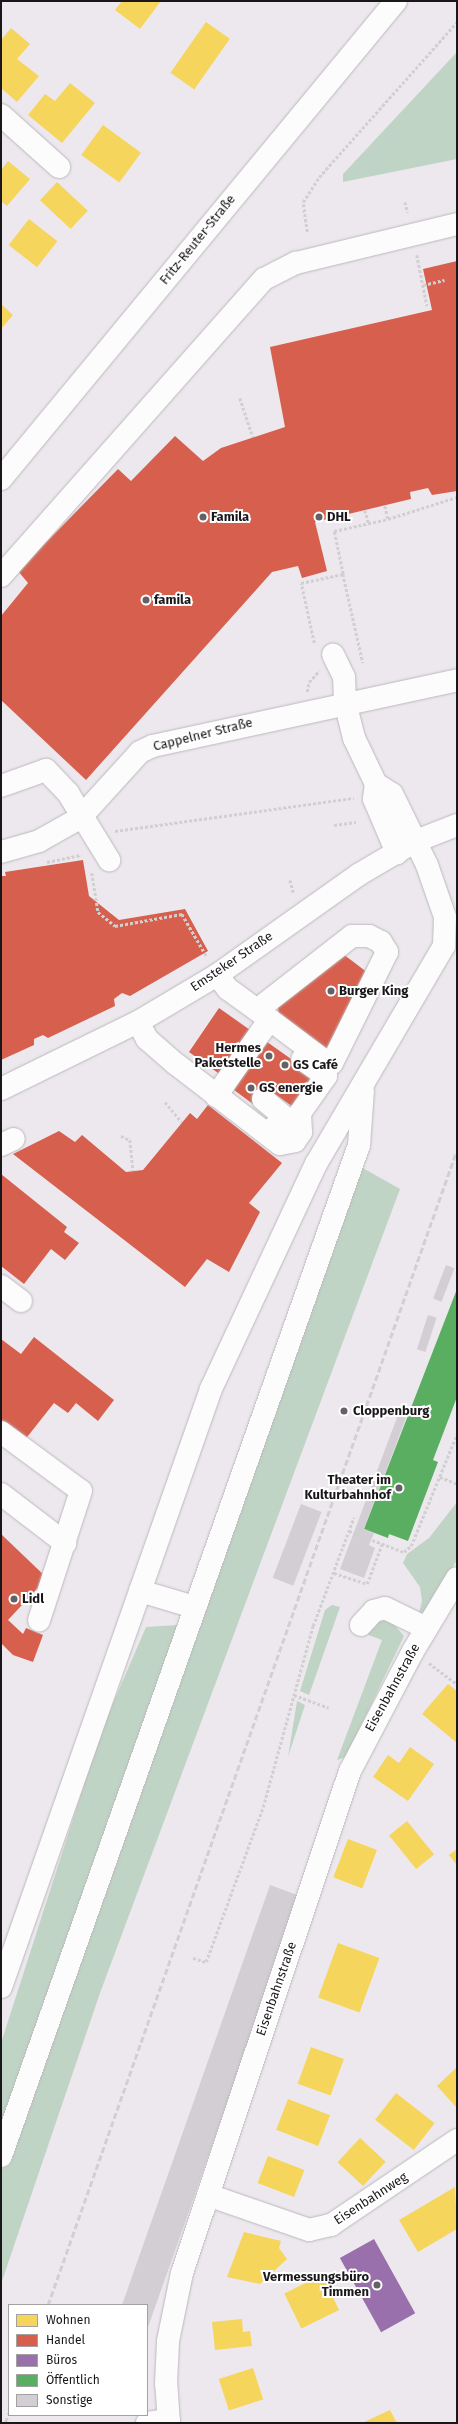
<!DOCTYPE html>
<html>
<head>
<meta charset="utf-8">
<style>
	body { margin:0 }
	#map { position:relative; width:458px; height:2424px; overflow:hidden; background:#ede8ee; font-family:"Fira Sans",sans-serif }
	div>[style] { position:absolute }
	[style*='--x'] { left:calc(var(--x)*1px); top:calc(var(--y)*1px); width:calc(var(--w)*1px); rotate:calc(var(--a)*1deg) }
	.green>* { inset:0; background:#c0d4c6 }
	.homes>* { inset:0; background:#f6d55c; transform-origin:0 0 }
	.shops>* { inset:0; background:#d6604d }
	.offices>* { inset:0; background:#9970ab; transform-origin:0 0 }
	.public>* { inset:0; background:#5aae61 }
	.building>* { inset:0; background:#d2ced3; transform-origin:0 0 }
	.path>* { height:2.5px; margin-top:-1.25px; transform-origin:0; background:repeating-linear-gradient(90deg,#d1d0d1 0 3px,transparent 0 5px) }
	.roads { filter:drop-shadow(0 0 1px #bbb8bc) drop-shadow(0 0 1px #bbb8bc) }
	.minor>* { height:22px; margin:-11px; padding:0 11px; transform-origin:11px; border-radius:11px; background:#fcfcfc }
	.rail>* { height:3px; margin-top:-1.5px; transform-origin:0; background:repeating-linear-gradient(90deg,#d1d0d1 0 6px,transparent 0 9px) }
	.dots>* { width:11px; height:11px; translate:-50% -50%; box-sizing:border-box; border:2px solid #fff; border-radius:50% }
	span { translate:-50% -50%; white-space:nowrap; text-align:center; line-height:1.15; -webkit-text-stroke:4px #fff; paint-order:stroke }
	.street-label { font-size:13px; color:#1a171a }
	.poi-label { font-size:13px; color:#1a171a; font-weight:700 }
	.left { translate:0 -50%; text-align:left }
	.right { translate:-100% -50%; text-align:right }
	.frame { position:absolute; inset:0; border:2px solid #1a171a; pointer-events:none }
	.legend { position:absolute; left:8px; top:2304px; width:140px; height:112px; box-sizing:border-box; background:#fff; border:1px solid #a3a2a3; margin:0; padding:5px 7px; list-style:none; font-size:12px; color:#1a171a }
	.legend li { display:flex; align-items:center; gap:8px; height:20px }
	.legend b { width:20px; border:1px solid #a3a2a3 }
</style>
</head>
<body>
<div id="map">
	<div class="green">
		<i style="clip-path:polygon(457px 52px,457px 159px,343px 182px,343px 174px)"></i>
		<i style="clip-path:polygon(361px 1167px,400px 1189px,100px 1993px,1px 2284px,1px 2043px,102px 1729px,146px 1627px,193px 1624px)"></i>
		<i style="clip-path:polygon(457px 1502px,457px 1560px,425px 1611px,419px 1613px,422px 1601px,420px 1587px,403px 1563px,407px 1554px,429px 1538px)"></i>
		<i style="clip-path:polygon(332px 1605px,340px 1607px,309px 1695px,300px 1691px,325px 1610px)"></i>
		<i style="clip-path:polygon(379px 1621px,391px 1621px,404px 1636px,346px 1757px,337px 1760px,382px 1640px,366px 1634px)"></i>
		<i style="clip-path:polygon(297px 1701px,305px 1705px,288px 1757px)"></i>
	</div>
	<div class="homes">
		<i style="clip-path:polygon(122px 1px,161px 1px,140px 29px,115px 10px)"></i>
		<i style="left:206px;top:22px;width:29px;height:62px;rotate:35deg"></i>
		<i style="clip-path:polygon(11px 28px,30px 44px,17px 59px,39px 76px,17px 102px,1px 88px,1px 40px)"></i>
		<i style="clip-path:polygon(70px 83px,95px 103px,62px 143px,28px 115px,45px 94px,55px 101px)"></i>
		<i style="left:103px;top:125px;width:47px;height:37px;rotate:36deg"></i>
		<i style="clip-path:polygon(8px 161px,30px 179px,7px 206px,1px 201px,1px 170px)"></i>
		<i style="left:57px;top:182px;width:42px;height:25px;rotate:43deg"></i>
		<i style="left:29px;top:219px;width:36px;height:33px;rotate:38deg"></i>
		<i style="clip-path:polygon(1px 304px,13px 315px,1px 329px)"></i>
		<i style="clip-path:polygon(448px 1684px,457px 1691px,457px 1743px,422px 1714px)"></i>
		<i style="clip-path:polygon(410px 1747px,434px 1764px,408px 1801px,373px 1777px,388px 1755px,399px 1763px)"></i>
		<i style="left:407px;top:1821px;width:43px;height:23px;rotate:51deg"></i>
		<i style="left:348px;top:1839px;width:31px;height:41px;rotate:21deg"></i>
		<i style="clip-path:polygon(457px 1849px,457px 1865px,449px 1855px)"></i>
		<i style="left:338px;top:1943px;width:44px;height:58px;rotate:20deg"></i>
		<i style="left:311px;top:2047px;width:35px;height:39px;rotate:20deg"></i>
		<i style="clip-path:polygon(457px 2067px,457px 2108px,437px 2086px)"></i>
		<i style="left:396px;top:2093px;width:49px;height:34px;rotate:38deg"></i>
		<i style="left:288px;top:2099px;width:45px;height:33px;rotate:21deg"></i>
		<i style="left:360px;top:2138px;width:35px;height:33px;rotate:43deg"></i>
		<i style="left:268px;top:2156px;width:39px;height:29px;rotate:21deg"></i>
		<i style="clip-path:polygon(455px 2187px,457px 2229px,418px 2252px,399px 2220px)"></i>
		<i style="clip-path:polygon(244px 2232px,281px 2241px,279px 2248px,287px 2259px,260px 2284px,227px 2277px)"></i>
		<i style="left:322px;top:2275px;width:39px;height:42px;rotate:64deg"></i>
		<i style="clip-path:polygon(242px 2319px,243px 2332px,250px 2331px,252px 2346px,215px 2350px,212px 2322px)"></i>
		<i style="left:253px;top:2368px;width:33px;height:36px;rotate:72deg"></i>
		<i style="clip-path:polygon(390px 2410px,397px 2423px,362px 2423px)"></i>
	</div>
	<div class="shops">
		<i style="clip-path:polygon(457px 261px,457px 491px,432px 495px,428px 488px,410px 492px,411px 499px,315px 522px,327px 571px,302px 578px,298px 566px,272px 572px,86px 780px,1px 700px,1px 616px,28px 583px,18px 571px,118px 469px,131px 481px,175px 436px,203px 461px,221px 448px,285px 427px,270px 347px,432px 310px,423px 269px)"></i>
		<i style="clip-path:polygon(83px 860px,89px 896px,119px 920px,185px 909px,208px 951px,130px 996px,122px 993px,114px 999px,115px 1006px,48px 1038px,43px 1035px,34px 1039px,34px 1045px,1px 1060px,1px 876px,6px 876px,5px 872px)"></i>
		<i style="clip-path:polygon(343px 954px,372px 976px,325px 1056px,279px 1020px,278px 1007px)"></i>
		<i style="clip-path:polygon(219px 1008px,318px 1078px,296px 1109px,269px 1090px,257px 1107px,234px 1090px,236px 1086px,189px 1052px)"></i>
		<i style="clip-path:polygon(208px 1105px,282px 1163px,249px 1203px,260px 1212px,229px 1272px,207px 1259px,185px 1287px,13px 1154px,59px 1131px,75px 1142px,82px 1135px,126px 1172px,143px 1170px,190px 1113px,197px 1119px)"></i>
		<i style="clip-path:polygon(1px 1174px,67px 1227px,64px 1232px,79px 1243px,65px 1260px,51px 1249px,24px 1284px,1px 1266px)"></i>
		<i style="clip-path:polygon(34px 1337px,114px 1400px,98px 1421px,76px 1403px,68px 1413px,54px 1403px,24px 1441px,1px 1423px,1px 1339px,21px 1354px)"></i>
		<i style="clip-path:polygon(1px 1534px,47px 1578px,8px 1620px,23px 1634px,26px 1628px,43px 1635px,33px 1662px,13px 1655px,1px 1643px)"></i>
	</div>
	<div class="offices">
		<i style="left:374px;top:2239px;width:85px;height:39px;rotate:61deg"></i>
	</div>
	<div class="public">
		<i style="clip-path:polygon(457px 1289px,457px 1397px,433px 1460px,438px 1462px,408px 1541px,389px 1534px,388px 1538px,364px 1529px)"></i>
	</div>
	<div class="building">
		<i style="left:446px;top:1265px;width:9px;height:36px;rotate:21deg"></i>
		<i style="left:428px;top:1315px;width:9px;height:36px;rotate:18deg"></i>
		<i style="clip-path:polygon(398px 1415px,406px 1418px,364px 1529px,374px 1533px,369px 1545px,375px 1548px,364px 1578px,340px 1569px)"></i>
		<i style="left:301px;top:1504px;width:22px;height:79px;rotate:21deg"></i>
		<i style="clip-path:polygon(270px 1885px,300px 1896px,147px 2330px,147px 2305px,122px 2305px)"></i>
	</div>
	<div class="path">
		<i style="--x:405;--y:202;--w:11;--a:75"></i>
		<i style="--x:307;--y:232;--w:30;--a:-98"></i>
		<i style="--x:303;--y:202;--w:30;--a:-57"></i>
		<i style="--x:319;--y:177;--w:208;--a:-48.3"></i>
		<i style="--x:417;--y:255;--w:52;--a:78.9"></i>
		<i style="--x:423;--y:285;--w:22;--a:-13"></i>
		<i style="--x:240;--y:398;--w:41;--a:71.6"></i>
		<i style="--x:385;--y:506;--w:13;--a:77"></i>
		<i style="--x:365;--y:510;--w:15;--a:74"></i>
		<i style="--x:343;--y:574;--w:91;--a:77.3"></i>
		<i style="--x:314;--y:643;--w:61;--a:-102.2"></i>
		<i style="--x:301;--y:583;--w:43;--a:-12.1"></i>
		<i style="--x:343;--y:574;--w:44;--a:-101.8"></i>
		<i style="--x:334;--y:531;--w:55;--a:-12.5"></i>
		<i style="--x:388;--y:519;--w:72;--a:-17.7"></i>
		<i style="--x:307;--y:692;--w:10;--a:-79"></i>
		<i style="--x:309;--y:682;--w:15;--a:-48"></i>
		<i style="--x:334;--y:825;--w:22;--a:-8"></i>
		<i style="--x:115;--y:831;--w:241;--a:-7.9"></i>
		<i style="--x:47;--y:862;--w:35;--a:-12"></i>
		<i style="--x:92;--y:873;--w:39;--a:81"></i>
		<i style="--x:98;--y:912;--w:22;--a:39"></i>
		<i style="--x:115;--y:926;--w:68;--a:-10.2"></i>
		<i style="--x:182;--y:914;--w:50;--a:59.8"></i>
		<i style="--x:290;--y:880;--w:15;--a:74"></i>
		<i style="--x:165;--y:1102;--w:26;--a:50"></i>
		<i style="--x:121;--y:1136;--w:10;--a:24"></i>
		<i style="--x:130;--y:1140;--w:31;--a:84"></i>
		<i style="--x:440;--y:1477;--w:18;--a:22"></i>
		<i style="--x:349;--y:1531;--w:59;--a:20.9"></i>
		<i style="--x:404;--y:1552;--w:9;--a:-41"></i>
		<i style="--x:411;--y:1546;--w:121;--a:-67.7"></i>
		<i style="--x:334;--y:1573;--w:35;--a:18"></i>
		<i style="--x:367;--y:1584;--w:43;--a:-69.4"></i>
		<i style="--x:429;--y:1663;--w:35;--a:37"></i>
		<i style="--x:294;--y:1695;--w:37;--a:20"></i>
		<i style="--x:193;--y:1958;--w:14;--a:17"></i>
		<i style="--x:206;--y:1962;--w:165;--a:-69.8"></i>
		<i style="--x:263;--y:1807;--w:188;--a:-74.6"></i>
		<i style="--x:313;--y:1626;--w:116;--a:-69.4"></i>
	</div>
	<div class="roads">
		<div class="minor">
			<i style="--x:1;--y:115;--w:78;--a:41.9"></i>
			<i style="--x:1;--y:479;--w:620;--a:-50.43"></i>
			<i style="--x:1;--y:576;--w:397;--a:-48.5"></i>
			<i style="--x:264;--y:279;--w:36;--a:-27"></i>
			<i style="--x:296;--y:263;--w:166;--a:-13.6"></i>
			<i style="--x:376;--y:784;--w:15;--a:98"></i>
			<i style="--x:374;--y:799;--w:59;--a:66.9"></i>
			<i style="--x:1;--y:786;--w:48;--a:-19.6"></i>
			<i style="--x:46;--y:770;--w:32;--a:46"></i>
			<i style="--x:68;--y:793;--w:79;--a:58.5"></i>
			<i style="--x:1;--y:852;--w:40;--a:-16"></i>
			<i style="--x:39;--y:841;--w:47;--a:-29.3"></i>
			<i style="--x:80;--y:818;--w:89;--a:-47.7"></i>
			<i style="--x:140;--y:752;--w:14;--a:-25"></i>
			<i style="--x:153;--y:746;--w:311;--a:-12.2"></i>
			<i style="--x:217;--y:975;--w:18;--a:52"></i>
			<i style="--x:228;--y:989;--w:36;--a:36"></i>
			<i style="--x:257;--y:1010;--w:85;--a:36.9"></i>
			<i style="--x:325;--y:1061;--w:7;--a:16"></i>
			<i style="--x:332;--y:1063;--w:124;--a:-63.6"></i>
			<i style="--x:387;--y:952;--w:12;--a:-121"></i>
			<i style="--x:381;--y:942;--w:13;--a:-153"></i>
			<i style="--x:369;--y:936;--w:17;--a:180"></i>
			<i style="--x:352;--y:936;--w:120;--a:142.1"></i>
			<i style="--x:138;--y:1022;--w:19;--a:62"></i>
			<i style="--x:147;--y:1039;--w:38;--a:41"></i>
			<i style="--x:176;--y:1064;--w:131;--a:37.6"></i>
			<i style="--x:280;--y:1144;--w:15;--a:-11"></i>
			<i style="--x:295;--y:1141;--w:11;--a:-56"></i>
			<i style="--x:301;--y:1132;--w:19;--a:-93"></i>
			<i style="--x:300;--y:1113;--w:45;--a:-54.9"></i>
			<i style="--x:326;--y:1076;--w:29;--a:-145"></i>
			<i style="--x:1;--y:1089;--w:153;--a:-26.1"></i>
			<i style="--x:138;--y:1022;--w:92;--a:-30.7"></i>
			<i style="--x:217;--y:975;--w:173;--a:-35.3"></i>
			<i style="--x:358;--y:875;--w:67;--a:-30.4"></i>
			<i style="--x:416;--y:841;--w:44;--a:-21.3"></i>
			<i style="--x:216;--y:1096;--w:82;--a:-55"></i>
			<i style="--x:263;--y:1099;--w:34;--a:40"></i>
			<i style="--x:289;--y:1121;--w:9;--a:117"></i>
			<i style="--x:285;--y:1129;--w:11;--a:-170"></i>
			<i style="--x:1;--y:1145;--w:14;--a:-25"></i>
			<i style="--x:1;--y:1286;--w:25;--a:37"></i>
			<i style="--x:1;--y:1432;--w:99;--a:36.4"></i>
			<i style="--x:81;--y:1491;--w:136;--a:108"></i>
			<i style="--x:1;--y:1494;--w:81;--a:37.4"></i>
			<i style="--x:140;--y:1591;--w:56;--a:16.5"></i>
			<i style="--x:361;--y:1625;--w:19;--a:-47"></i>
			<i style="--x:374;--y:1611;--w:11;--a:-15"></i>
			<i style="--x:385;--y:1608;--w:46;--a:26"></i>
			<i style="--x:1;--y:1987;--w:634;--a:-70.65"></i>
			<i style="--x:211;--y:1389;--w:248;--a:-65"></i>
			<i style="--x:316;--y:1164;--w:253;--a:-59.6"></i>
			<i style="--x:444;--y:946;--w:29;--a:-88"></i>
			<i style="--x:445;--y:917;--w:55;--a:-109.1"></i>
			<i style="--x:427;--y:865;--w:79;--a:-116.2"></i>
			<i style="--x:392;--y:794;--w:19;--a:-148"></i>
			<i style="--x:376;--y:784;--w:51;--a:-115.6"></i>
			<i style="--x:354;--y:738;--w:36;--a:-104"></i>
			<i style="--x:345;--y:703;--w:26;--a:-92"></i>
			<i style="--x:344;--y:677;--w:25;--a:-116"></i>
			<i style="--x:1;--y:2156;--w:1073;--a:-70.5"></i>
			<i style="--x:359;--y:1145;--w:54;--a:-85.8"></i>
			<i style="--x:208;--y:2195;--w:107;--a:19.1"></i>
			<i style="--x:309;--y:2230;--w:23;--a:-13"></i>
			<i style="--x:331;--y:2225;--w:152;--a:-34"></i>
			<i style="--x:147;--y:2423;--w:22;--a:-8"></i>
			<i style="--x:169;--y:2423;--w:39;--a:-94"></i>
			<i style="--x:166;--y:2384;--w:43;--a:-87.3"></i>
			<i style="--x:168;--y:2341;--w:69;--a:-78.4"></i>
			<i style="--x:182;--y:2273;--w:529;--a:-71.5"></i>
			<i style="--x:350;--y:1771;--w:136;--a:-62.3"></i>
			<i style="--x:413;--y:1651;--w:85;--a:-58.9"></i>
		</div>
	</div>
	<div class="rail">
		<i style="--x:48;--y:2305;--w:1225;--a:-70.5"></i>
		<i style="--x:5;--y:2423;--w:11;--a:-68"></i>
	</div>
	<div class="dots">
		<i style="left:203px;top:517px;background:#646064"></i>
		<i style="left:319px;top:517px;background:#646064"></i>
		<i style="left:146px;top:600px;background:#646064"></i>
		<i style="left:331px;top:991px;background:#646064"></i>
		<i style="left:269px;top:1056px;background:#646064"></i>
		<i style="left:285px;top:1065px;background:#646064"></i>
		<i style="left:251px;top:1088px;background:#646064"></i>
		<i style="left:344px;top:1411px;background:#646064"></i>
		<i style="left:399px;top:1488px;background:#646064"></i>
		<i style="left:14px;top:1599px;background:#646064"></i>
		<i style="left:377px;top:2285px;background:#646064"></i>
	</div>
	<div class="street-label">
		<span style="left:198px;top:240px;rotate:-51deg">Fritz-Reuter-Straße</span>
		<span style="left:203px;top:735px;rotate:-14deg">Cappelner Straße</span>
		<span style="left:232px;top:962px;rotate:-34deg">Emsteker Straße</span>
		<span style="left:393px;top:1688px;rotate:-61deg">Eisenbahnstraße</span>
		<span style="left:277px;top:1989px;rotate:-71deg">Eisenbahnstraße</span>
		<span style="left:371px;top:2199px;rotate:-33deg">Eisenbahnweg</span>
	</div>
	<div class="poi-label">
		<span class="left" style="left:211px;top:517px">Famila</span>
		<span class="left" style="left:327px;top:517px">DHL</span>
		<span class="left" style="left:154px;top:600px">famila</span>
		<span class="left" style="left:339px;top:991px">Burger King</span>
		<span class="right" style="left:261px;top:1056px">Hermes<br>Paketstelle</span>
		<span class="left" style="left:293px;top:1065px">GS Café</span>
		<span class="left" style="left:259px;top:1088px">GS energie</span>
		<span class="left" style="left:353px;top:1411px">Cloppenburg</span>
		<span class="right" style="left:391px;top:1488px">Theater im<br>Kulturbahnhof</span>
		<span class="left" style="left:22px;top:1599px">Lidl</span>
		<span class="right" style="left:369px;top:2285px">Vermessungsbüro<br>Timmen</span>
	</div>
	<div class="frame"></div>
	<ul class="legend">
	<li><b style="height:11px;background:#f6d55c"></b>Wohnen</li>
	<li><b style="height:11px;background:#d6604d"></b>Handel</li>
	<li><b style="height:11px;background:#9970ab"></b>Büros</li>
	<li><b style="height:11px;background:#5aae61"></b>Öffentlich</li>
	<li><b style="height:11px;background:#d2ced3"></b>Sonstige</li>
	</ul>
</div>
</body>
</html>
